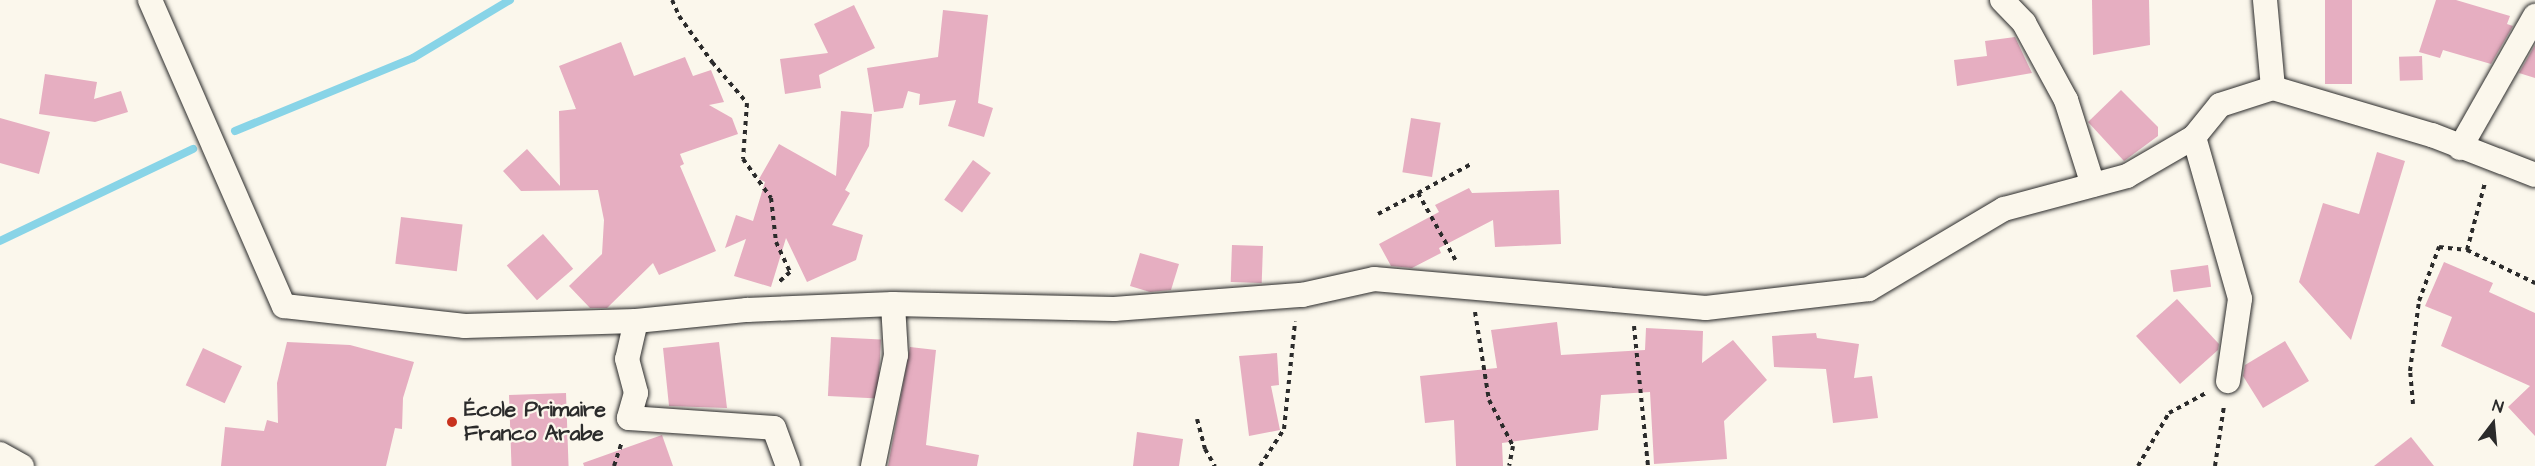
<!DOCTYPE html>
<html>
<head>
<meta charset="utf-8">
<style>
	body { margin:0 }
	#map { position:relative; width:2535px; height:466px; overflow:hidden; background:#fbf7ec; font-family:"Architects Daughter",sans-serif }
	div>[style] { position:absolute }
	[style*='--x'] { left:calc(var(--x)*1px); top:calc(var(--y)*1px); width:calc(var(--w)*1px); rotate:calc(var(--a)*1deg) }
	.stream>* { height:8px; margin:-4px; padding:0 4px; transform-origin:4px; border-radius:4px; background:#88d4e7 }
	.building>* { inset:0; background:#e6aec1; transform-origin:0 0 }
	.path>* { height:4px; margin-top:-2px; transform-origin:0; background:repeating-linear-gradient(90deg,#2b2b2b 0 4.5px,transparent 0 9px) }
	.roads { filter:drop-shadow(0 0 2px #2b2b2b) drop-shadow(0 0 2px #2b2b2b) }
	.street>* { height:24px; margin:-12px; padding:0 12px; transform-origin:12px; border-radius:12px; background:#fbf7ec }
	.dots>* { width:16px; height:16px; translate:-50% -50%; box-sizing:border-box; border:3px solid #fbf7ec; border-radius:50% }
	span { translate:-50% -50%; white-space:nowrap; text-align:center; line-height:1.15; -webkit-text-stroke:4.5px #fbf7ec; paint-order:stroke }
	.poi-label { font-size:21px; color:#2b2b2b; font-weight:700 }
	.left { translate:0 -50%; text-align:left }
	.north { position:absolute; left:2463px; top:394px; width:60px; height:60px; -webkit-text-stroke:4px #fbf7ec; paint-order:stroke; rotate:16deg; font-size:16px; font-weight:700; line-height:24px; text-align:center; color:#2b2b2b }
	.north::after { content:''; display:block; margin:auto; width:21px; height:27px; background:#2b2b2b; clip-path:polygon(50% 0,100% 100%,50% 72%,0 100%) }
</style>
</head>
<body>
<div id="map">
	<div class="stream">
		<i style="--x:235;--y:131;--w:192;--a:-22.3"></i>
		<i style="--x:413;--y:58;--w:113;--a:-30.9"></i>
		<i style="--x:0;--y:241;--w:214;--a:-25.5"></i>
	</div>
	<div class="building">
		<i style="clip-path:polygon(2092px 0,2149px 0,2150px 45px,2093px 55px)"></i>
		<i style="left:2325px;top:0;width:27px;height:84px"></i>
		<i style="clip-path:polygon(2436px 0,2456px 0,2510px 16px,2507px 24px,2513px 26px,2491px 64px,2443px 50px,2440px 58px,2419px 52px)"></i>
		<i style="clip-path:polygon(854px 5px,875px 48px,819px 75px,821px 88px,785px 94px,780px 59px,828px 53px,814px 24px)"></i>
		<i style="clip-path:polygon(943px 10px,988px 15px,978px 103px,993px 108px,984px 137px,948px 126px,956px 100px,919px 105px,920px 94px,908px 91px,903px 108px,874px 112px,867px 68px,938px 57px)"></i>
		<i style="clip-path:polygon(2015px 37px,2032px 73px,1957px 86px,1954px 60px,1987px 56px,1985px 41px)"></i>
		<i style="clip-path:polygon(621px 42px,634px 76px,685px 57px,693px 76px,711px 70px,724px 102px,709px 105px,732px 118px,738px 134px,680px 154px,684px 164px,680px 166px,716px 251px,659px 275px,653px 263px,607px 308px,590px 308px,569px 286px,602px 254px,604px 220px,598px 190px,521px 191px,503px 171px,527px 149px,560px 186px,559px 111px,576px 109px,559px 66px)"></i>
		<i style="clip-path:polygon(2535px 45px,2535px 78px,2519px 73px)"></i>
		<i style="left:2422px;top:56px;width:24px;height:23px;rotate:88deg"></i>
		<i style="clip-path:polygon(45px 74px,97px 82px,94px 99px,121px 91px,128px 112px,95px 122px,39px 114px)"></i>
		<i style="clip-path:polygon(2121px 90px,2158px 127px,2158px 136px,2124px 161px,2088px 122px)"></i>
		<i style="clip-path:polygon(841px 111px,872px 114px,869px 146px,845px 190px,850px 193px,832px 225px,863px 235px,856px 260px,807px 282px,786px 238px,771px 287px,734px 276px,746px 239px,725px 248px,736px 215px,753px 221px,765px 182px,759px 179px,779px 144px,836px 176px)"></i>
		<i style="clip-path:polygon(0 118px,50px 132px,39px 174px,0 163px)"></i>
		<i style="left:1411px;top:118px;width:30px;height:55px;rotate:9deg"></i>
		<i style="clip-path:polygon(2377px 152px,2405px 161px,2351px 340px,2299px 282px,2323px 203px,2359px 214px)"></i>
		<i style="left:973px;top:160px;width:22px;height:49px;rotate:36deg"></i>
		<i style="clip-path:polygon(1469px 188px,1472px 193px,1559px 190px,1561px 244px,1495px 247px,1493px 220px,1439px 248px,1441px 253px,1412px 268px,1391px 266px,1379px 244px,1439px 212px,1435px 205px)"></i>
		<i style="left:401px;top:217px;width:62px;height:47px;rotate:7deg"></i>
		<i style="left:543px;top:234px;width:46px;height:48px;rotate:49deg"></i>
		<i style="left:1232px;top:245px;width:31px;height:37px;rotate:2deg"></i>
		<i style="clip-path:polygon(1140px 253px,1179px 264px,1171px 290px,1150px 292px,1130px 286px)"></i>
		<i style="clip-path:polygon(2444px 262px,2493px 283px,2489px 292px,2535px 313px,2535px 436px,2508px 407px,2530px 386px,2441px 346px,2452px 317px,2425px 306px)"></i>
		<i style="left:2208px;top:265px;width:22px;height:38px;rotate:82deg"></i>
		<i style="clip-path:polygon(2177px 299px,2219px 344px,2218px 350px,2180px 384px,2136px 336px)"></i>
		<i style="clip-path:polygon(1557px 322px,1561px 355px,1645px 350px,1646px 328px,1703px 331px,1702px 363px,1733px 340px,1767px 380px,1724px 421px,1727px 459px,1654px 464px,1650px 392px,1601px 395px,1598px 430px,1502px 443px,1503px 466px,1456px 466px,1454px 420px,1425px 423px,1420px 376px,1497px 368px,1491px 330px)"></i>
		<i style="clip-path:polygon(1816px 333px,1817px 338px,1859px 344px,1854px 378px,1872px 376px,1878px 418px,1833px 423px,1826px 369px,1774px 367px,1772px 336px)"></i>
		<i style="left:831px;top:337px;width:50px;height:59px;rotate:3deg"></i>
		<i style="clip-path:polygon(2285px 341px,2309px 381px,2263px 408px,2243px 376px,2245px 365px)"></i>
		<i style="clip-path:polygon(287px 342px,350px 345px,414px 362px,403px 398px,402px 429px,395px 428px,386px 466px,221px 466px,225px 427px,264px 431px,267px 420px,278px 423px,277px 383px)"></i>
		<i style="clip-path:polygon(719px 342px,727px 408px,669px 406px,663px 348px)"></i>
		<i style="clip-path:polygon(910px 347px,936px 350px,926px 445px,979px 455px,977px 466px,888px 466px)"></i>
		<i style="left:203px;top:348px;width:43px;height:41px;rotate:25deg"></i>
		<i style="clip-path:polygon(1277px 353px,1279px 385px,1271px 386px,1280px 430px,1249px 436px,1239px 356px)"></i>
		<i style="left:566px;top:393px;width:73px;height:57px;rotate:88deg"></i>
		<i style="clip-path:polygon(1137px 432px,1183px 439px,1179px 466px,1133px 466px)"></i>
		<i style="clip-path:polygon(662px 435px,673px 466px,584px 466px,583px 463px)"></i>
		<i style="clip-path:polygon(2411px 437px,2434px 466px,2374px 466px)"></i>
	</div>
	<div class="path">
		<i style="--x:672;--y:0;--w:17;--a:66"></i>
		<i style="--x:679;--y:16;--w:57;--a:54.3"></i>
		<i style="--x:712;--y:62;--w:54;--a:49.5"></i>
		<i style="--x:747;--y:103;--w:56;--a:94.1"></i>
		<i style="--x:743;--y:159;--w:48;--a:54.3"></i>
		<i style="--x:771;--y:198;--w:44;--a:83.5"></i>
		<i style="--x:776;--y:242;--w:33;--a:65"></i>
		<i style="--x:790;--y:272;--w:15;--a:138"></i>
		<i style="--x:1418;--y:193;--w:60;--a:-28.7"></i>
		<i style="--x:1378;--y:214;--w:45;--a:-27.7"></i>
		<i style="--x:1418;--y:193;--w:78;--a:60.8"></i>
		<i style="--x:2467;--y:250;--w:76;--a:25.9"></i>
		<i style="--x:1475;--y:312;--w:89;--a:81"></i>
		<i style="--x:1489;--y:400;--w:52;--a:62.4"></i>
		<i style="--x:1513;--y:446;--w:20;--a:101"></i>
		<i style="--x:1634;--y:326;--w:141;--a:84.3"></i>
		<i style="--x:2413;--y:404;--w:33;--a:-95"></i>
		<i style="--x:2410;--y:371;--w:71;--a:-82.7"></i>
		<i style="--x:2419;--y:301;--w:58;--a:-69.7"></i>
		<i style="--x:2439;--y:247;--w:28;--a:6"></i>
		<i style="--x:2467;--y:250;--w:69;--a:-75"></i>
		<i style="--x:1197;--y:419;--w:31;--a:75"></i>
		<i style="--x:1205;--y:449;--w:20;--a:60"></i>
		<i style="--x:614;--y:466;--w:26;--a:-72"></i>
		<i style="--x:1260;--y:466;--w:44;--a:-57"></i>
		<i style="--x:1284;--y:429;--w:108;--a:-84.1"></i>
		<i style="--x:2138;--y:466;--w:61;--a:-59.7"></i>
		<i style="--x:2169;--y:413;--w:42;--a:-28.4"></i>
		<i style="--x:2215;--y:466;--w:61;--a:-81.5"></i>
	</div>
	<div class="roads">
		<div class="street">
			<i style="--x:150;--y:0;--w:334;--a:66.4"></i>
			<i style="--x:284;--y:306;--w:182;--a:6.3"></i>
			<i style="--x:465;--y:326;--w:171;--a:-1.7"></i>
			<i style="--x:636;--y:321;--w:112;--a:-5.7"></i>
			<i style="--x:747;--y:310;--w:146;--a:-2.4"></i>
			<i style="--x:893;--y:304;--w:221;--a:1.3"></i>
			<i style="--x:1114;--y:309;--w:189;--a:-4.3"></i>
			<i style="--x:1302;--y:295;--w:74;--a:-12.5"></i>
			<i style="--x:1374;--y:279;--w:333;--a:5"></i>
			<i style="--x:1706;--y:308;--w:164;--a:-6.6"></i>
			<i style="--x:1869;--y:289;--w:157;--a:-30.7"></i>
			<i style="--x:2004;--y:209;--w:127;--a:-15"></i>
			<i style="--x:2127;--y:176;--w:78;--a:-30.2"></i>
			<i style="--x:2194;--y:137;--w:41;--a:-50.9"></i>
			<i style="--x:2220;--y:105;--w:56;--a:-17.8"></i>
			<i style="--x:2273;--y:88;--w:166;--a:16.5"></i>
			<i style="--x:2432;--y:135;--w:110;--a:21.2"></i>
			<i style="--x:2002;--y:0;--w:32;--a:46"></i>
			<i style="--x:2024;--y:23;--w:88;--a:61.4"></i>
			<i style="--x:2066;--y:100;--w:89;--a:72.4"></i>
			<i style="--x:2265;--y:0;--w:88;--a:84.8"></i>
			<i style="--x:2194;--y:137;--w:168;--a:74.1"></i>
			<i style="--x:2240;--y:299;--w:83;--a:98.3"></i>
			<i style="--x:2460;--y:148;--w:152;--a:-60.4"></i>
			<i style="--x:636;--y:321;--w:39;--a:103"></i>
			<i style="--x:627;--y:359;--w:35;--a:75"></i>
			<i style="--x:636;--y:393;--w:26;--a:106"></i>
			<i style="--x:629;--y:418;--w:145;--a:3.9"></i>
			<i style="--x:774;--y:428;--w:40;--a:69.8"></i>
			<i style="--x:0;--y:454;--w:25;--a:29"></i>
			<i style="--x:873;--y:466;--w:113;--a:-78.3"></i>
			<i style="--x:896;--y:355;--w:51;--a:-93.4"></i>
		</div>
	</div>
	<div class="dots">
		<i style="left:452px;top:422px;background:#c8321e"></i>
	</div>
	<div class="poi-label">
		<span class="left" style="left:464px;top:422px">École Primaire<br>Franco Arabe</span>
	</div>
	<div class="north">N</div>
</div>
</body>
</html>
